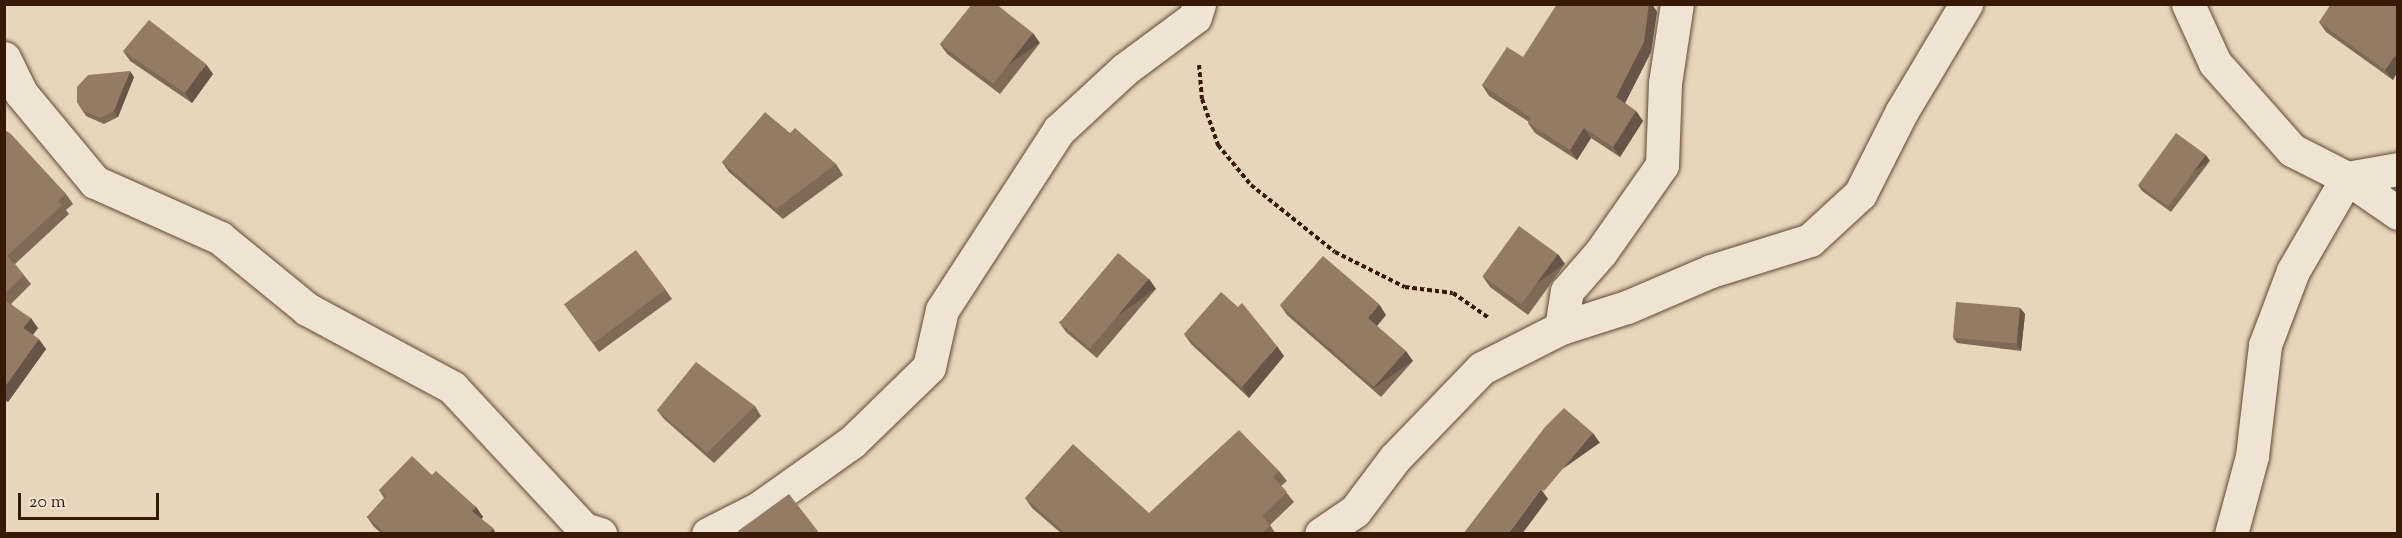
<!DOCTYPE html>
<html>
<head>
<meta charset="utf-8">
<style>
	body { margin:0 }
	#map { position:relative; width:2402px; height:538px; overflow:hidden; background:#e7d6bb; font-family:"Sorts Mill Goudy",serif }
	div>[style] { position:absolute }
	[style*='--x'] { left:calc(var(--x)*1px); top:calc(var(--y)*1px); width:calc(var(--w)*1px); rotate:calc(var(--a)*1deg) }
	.path>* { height:4px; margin-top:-2px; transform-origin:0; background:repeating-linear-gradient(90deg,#371907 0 4.5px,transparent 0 7.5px) }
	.roads { filter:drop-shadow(0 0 2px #634834) drop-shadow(0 0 2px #634834) }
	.minor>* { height:33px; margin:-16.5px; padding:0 16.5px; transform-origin:16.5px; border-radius:16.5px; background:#efe4d3 }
	.wall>* { inset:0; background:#7e6a57 }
	.shaded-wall>* { inset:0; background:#675647; transform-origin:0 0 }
	.building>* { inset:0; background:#937b65; transform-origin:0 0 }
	span { translate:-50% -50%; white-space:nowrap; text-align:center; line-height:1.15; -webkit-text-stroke:4.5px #efe4d3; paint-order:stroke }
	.frame { position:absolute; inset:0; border:6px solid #371907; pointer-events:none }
	.scale { position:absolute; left:18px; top:493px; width:141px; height:27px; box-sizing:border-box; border:3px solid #371907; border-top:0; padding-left:8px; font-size:18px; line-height:21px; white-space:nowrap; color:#371907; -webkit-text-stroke:4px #efe4d3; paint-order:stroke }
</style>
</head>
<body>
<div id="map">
	<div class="path">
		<i style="--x:1199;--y:65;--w:34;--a:85"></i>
		<i style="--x:1202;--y:99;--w:49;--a:70.8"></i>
		<i style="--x:1218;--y:145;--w:52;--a:50.5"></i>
		<i style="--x:1251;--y:185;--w:107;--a:38.6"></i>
		<i style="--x:1335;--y:252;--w:78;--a:26.6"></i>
		<i style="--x:1405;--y:287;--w:48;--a:7.1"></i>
		<i style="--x:1453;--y:293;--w:44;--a:34.8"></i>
	</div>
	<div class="roads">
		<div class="minor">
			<i style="--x:2188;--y:4;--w:65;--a:65.4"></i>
			<i style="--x:2215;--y:63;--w:116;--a:48.5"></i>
			<i style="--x:2292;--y:150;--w:62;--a:27"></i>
			<i style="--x:2347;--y:178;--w:62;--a:34.5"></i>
			<i style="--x:4;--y:58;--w:39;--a:64"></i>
			<i style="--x:21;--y:93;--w:116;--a:50.3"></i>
			<i style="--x:95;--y:182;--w:137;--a:24.1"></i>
			<i style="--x:220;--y:238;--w:112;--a:39.2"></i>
			<i style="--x:307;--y:309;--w:165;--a:28.3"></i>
			<i style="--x:452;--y:387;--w:194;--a:47.1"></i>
			<i style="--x:584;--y:529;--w:17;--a:17"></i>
			<i style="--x:1561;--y:328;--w:37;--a:-81"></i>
			<i style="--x:1567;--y:291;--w:52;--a:-48.9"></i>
			<i style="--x:1601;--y:252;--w:106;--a:-55"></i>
			<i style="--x:1662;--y:165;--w:82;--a:-87.9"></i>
			<i style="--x:1665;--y:83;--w:80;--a:-81.4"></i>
			<i style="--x:708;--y:534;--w:57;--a:-27"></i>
			<i style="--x:759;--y:508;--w:114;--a:-35.4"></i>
			<i style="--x:852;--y:442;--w:107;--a:-44.2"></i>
			<i style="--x:929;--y:367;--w:58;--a:-77.2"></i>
			<i style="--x:942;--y:310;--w:215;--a:-57"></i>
			<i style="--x:1059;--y:130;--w:90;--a:-42.7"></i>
			<i style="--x:1125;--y:69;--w:87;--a:-36.6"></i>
			<i style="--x:1195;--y:17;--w:14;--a:-73"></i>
			<i style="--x:1321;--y:534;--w:41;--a:-34.1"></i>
			<i style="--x:1355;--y:511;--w:66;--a:-53"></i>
			<i style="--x:1395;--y:458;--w:125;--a:-46"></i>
			<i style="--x:1482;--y:368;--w:89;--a:-26.9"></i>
			<i style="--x:1561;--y:328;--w:69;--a:-17.7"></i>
			<i style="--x:1627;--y:307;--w:91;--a:-23.2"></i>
			<i style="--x:1711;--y:271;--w:104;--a:-17.4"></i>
			<i style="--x:1810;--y:240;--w:68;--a:-42.6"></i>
			<i style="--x:1860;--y:194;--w:93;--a:-63.2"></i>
			<i style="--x:1902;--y:111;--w:125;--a:-59.1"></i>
			<i style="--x:2231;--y:534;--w:81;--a:-74.9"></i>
			<i style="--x:2252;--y:456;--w:112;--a:-83.3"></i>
			<i style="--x:2265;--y:345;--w:79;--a:-69.3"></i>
			<i style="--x:2293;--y:271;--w:108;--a:-59.9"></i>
			<i style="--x:2347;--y:178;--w:52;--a:-10"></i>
		</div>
	</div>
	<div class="wall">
		<i style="clip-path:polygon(1649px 4px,1652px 4px,1657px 12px,1651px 52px,1625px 103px,1636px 111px,1643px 121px,1620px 157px,1591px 138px,1577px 160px,1535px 133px,1528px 123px,1529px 122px,1489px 96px,1482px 85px,1523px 57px)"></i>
		<i style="clip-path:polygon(2397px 4px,2393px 80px,2326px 32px,2319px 22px)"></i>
		<i style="clip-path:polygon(1040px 43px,1000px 94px,947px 54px,940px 44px)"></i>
		<i style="clip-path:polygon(123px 51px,213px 74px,192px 103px,130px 61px)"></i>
		<i style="clip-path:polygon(134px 77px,118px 117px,104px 124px,86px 116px,77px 102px)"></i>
		<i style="clip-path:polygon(4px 130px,66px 194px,73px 204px,66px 210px,69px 214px,15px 264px,31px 284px,11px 304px,38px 328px,33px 335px,46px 349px,8px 402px,4px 400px)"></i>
		<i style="clip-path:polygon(790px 133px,836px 164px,843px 175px,783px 219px,729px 172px,722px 162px)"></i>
		<i style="clip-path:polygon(2210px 161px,2171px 212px,2142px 191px,2138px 185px)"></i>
		<i style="clip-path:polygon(1565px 264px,1528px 315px,1490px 287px,1483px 277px)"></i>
		<i style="clip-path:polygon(1149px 279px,1156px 289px,1097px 358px,1066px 332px,1059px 322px)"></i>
		<i style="clip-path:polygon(665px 289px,672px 299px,599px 352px,564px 304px)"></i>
		<i style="clip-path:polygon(1280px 305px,1386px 315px,1377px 326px,1413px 361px,1381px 397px,1287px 315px)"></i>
		<i style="clip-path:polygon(2020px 308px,2025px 314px,2021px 351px,1957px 343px,1953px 338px)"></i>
		<i style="clip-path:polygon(1184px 334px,1284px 356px,1249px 398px,1191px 344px)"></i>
		<i style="clip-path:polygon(755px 406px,761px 416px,714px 463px,664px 419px,657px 410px)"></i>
		<i style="clip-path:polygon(1279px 471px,1287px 481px,1281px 486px,1294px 502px,1270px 525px,1276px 534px,1062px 534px,1032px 508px,1025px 498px,1149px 513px)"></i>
		<i style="clip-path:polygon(432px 475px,476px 507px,483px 517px,481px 519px,496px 534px,382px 534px,374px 527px,367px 517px,384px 498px,379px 490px)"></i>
	</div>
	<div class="shaded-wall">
		<i style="clip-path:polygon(1649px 4px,1652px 4px,1657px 12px,1651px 52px,1623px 107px,1616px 97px)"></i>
		<i style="left:1033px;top:33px;width:12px;height:65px;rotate:55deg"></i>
		<i style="clip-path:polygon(2397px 53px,2397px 73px,2393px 80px,2385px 70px)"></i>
		<i style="clip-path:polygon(206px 64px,213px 74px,192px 103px,185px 93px)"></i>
		<i style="clip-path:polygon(130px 71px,134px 77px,118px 117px,114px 111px)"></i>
		<i style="clip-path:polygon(1636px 111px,1643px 121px,1620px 157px,1613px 147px)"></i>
		<i style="clip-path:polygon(1584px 128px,1591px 138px,1577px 160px,1570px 150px)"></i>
		<i style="left:2206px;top:155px;width:7px;height:64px;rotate:56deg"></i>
		<i style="left:1558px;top:254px;width:12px;height:63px;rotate:55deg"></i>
		<i style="left:1149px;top:279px;width:12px;height:91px;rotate:55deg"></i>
		<i style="clip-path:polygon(1379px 304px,1386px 315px,1375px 328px,1368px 318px)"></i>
		<i style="clip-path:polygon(2020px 308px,2025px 314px,2021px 351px,2017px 345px)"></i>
		<i style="clip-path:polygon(31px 318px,38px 328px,30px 338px,23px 328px)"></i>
		<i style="clip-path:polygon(39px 339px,46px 349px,8px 402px,4px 397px,4px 388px)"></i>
		<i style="clip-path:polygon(1277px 346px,1284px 356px,1249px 398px,1242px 387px)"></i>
		<i style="left:1406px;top:351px;width:12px;height:48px;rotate:55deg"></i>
		<i style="left:1593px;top:433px;width:12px;height:76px;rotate:55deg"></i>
		<i style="clip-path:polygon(1541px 489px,1548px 499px,1522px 534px,1508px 534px)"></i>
		<i style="clip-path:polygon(476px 507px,483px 517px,479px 521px,472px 511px)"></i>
		<i style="clip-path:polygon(493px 528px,496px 534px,488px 534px)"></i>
	</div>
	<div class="building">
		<i style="clip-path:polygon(972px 4px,996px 4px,1033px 33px,993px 84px,940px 44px)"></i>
		<i style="clip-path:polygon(1557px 4px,1649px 4px,1644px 42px,1616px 97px,1636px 111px,1613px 147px,1584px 128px,1570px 150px,1528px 123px,1531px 118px,1482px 85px,1507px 47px,1523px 57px)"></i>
		<i style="clip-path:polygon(2331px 4px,2397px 4px,2397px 53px,2385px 70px,2319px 22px)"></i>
		<i style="clip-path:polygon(149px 20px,206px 64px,185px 93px,123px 51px)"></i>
		<i style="clip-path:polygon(130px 71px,114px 111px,100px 118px,82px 110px,77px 102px,77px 87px,88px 75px)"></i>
		<i style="clip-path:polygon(765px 112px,790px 133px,795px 128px,836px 164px,776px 209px,722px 162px)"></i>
		<i style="clip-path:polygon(4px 130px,10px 133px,66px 194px,58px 201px,62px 205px,7px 256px,24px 275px,4px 294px)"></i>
		<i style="left:2176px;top:133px;width:37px;height:64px;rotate:36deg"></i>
		<i style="left:1519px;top:226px;width:48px;height:62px;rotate:36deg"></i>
		<i style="left:636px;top:250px;width:49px;height:90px;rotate:53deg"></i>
		<i style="left:1118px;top:253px;width:40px;height:91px;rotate:40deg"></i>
		<i style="clip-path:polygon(1323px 256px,1379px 304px,1368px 318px,1406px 351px,1374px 387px,1280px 305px)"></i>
		<i style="clip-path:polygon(1221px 292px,1238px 307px,1242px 303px,1277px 346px,1242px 387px,1184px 334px)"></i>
		<i style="clip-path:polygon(4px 300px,31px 318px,23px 328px,39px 339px,4px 388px)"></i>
		<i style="left:1956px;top:302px;width:64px;height:36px;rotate:5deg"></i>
		<i style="clip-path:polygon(696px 362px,755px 406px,707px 453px,657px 410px)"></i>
		<i style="clip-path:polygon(1564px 408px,1593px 433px,1544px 491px,1541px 489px,1508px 534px,1463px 534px,1545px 427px)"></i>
		<i style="clip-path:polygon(1239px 430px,1279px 471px,1273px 477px,1287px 492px,1262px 516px,1270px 525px,1261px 534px,1066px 534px,1025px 498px,1073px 444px,1149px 513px)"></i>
		<i style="clip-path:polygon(412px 456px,432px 475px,436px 471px,476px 507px,472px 511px,493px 528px,488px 534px,386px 534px,367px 517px,386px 496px,379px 490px)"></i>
		<i style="clip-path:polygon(789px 494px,820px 534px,740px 534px,738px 531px)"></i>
	</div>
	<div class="frame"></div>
	<div class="scale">20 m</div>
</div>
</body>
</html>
